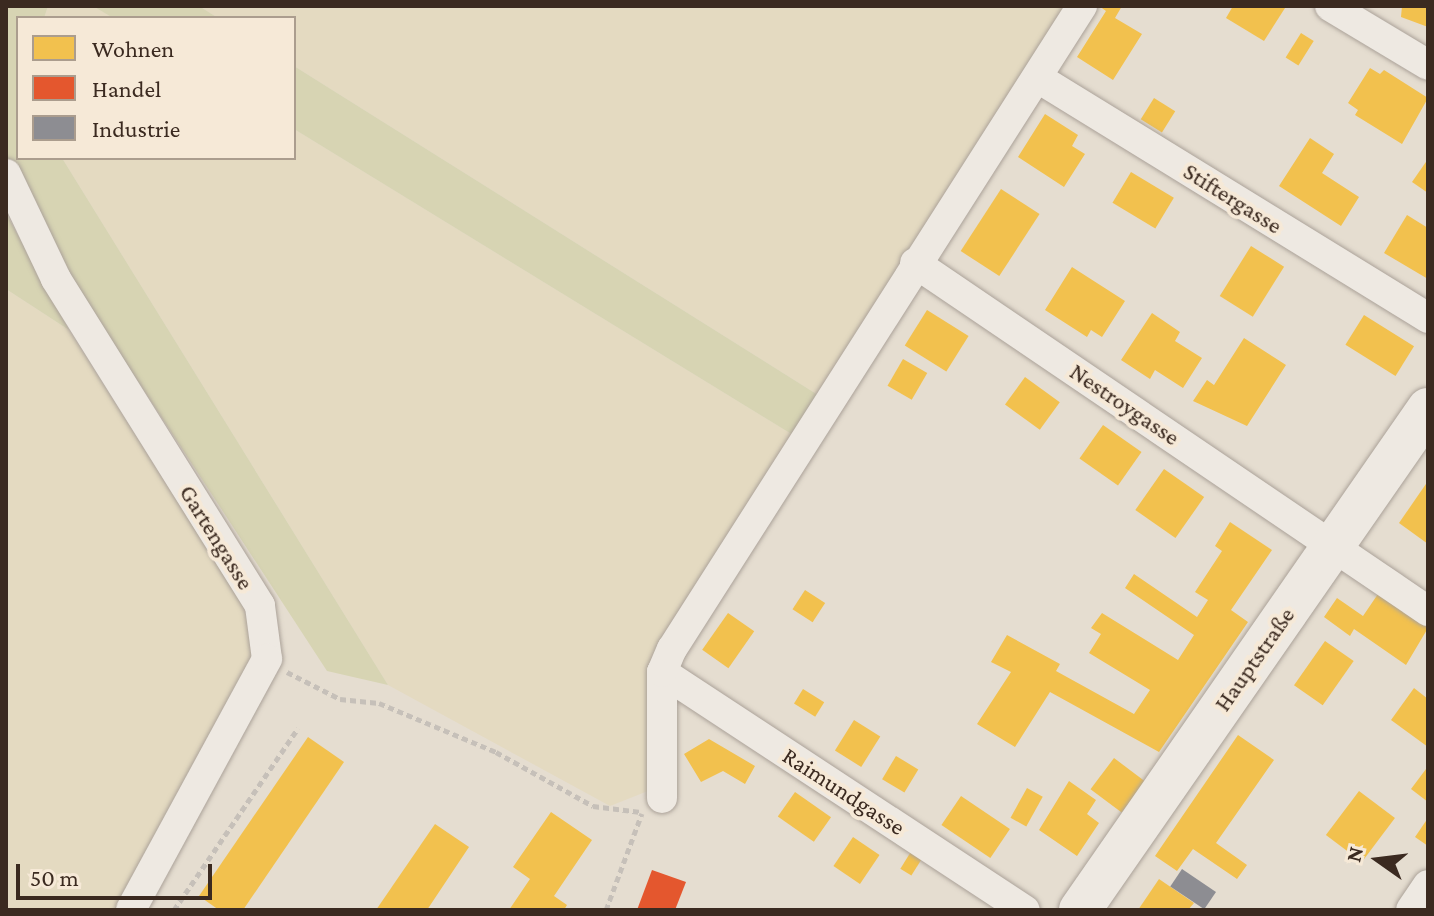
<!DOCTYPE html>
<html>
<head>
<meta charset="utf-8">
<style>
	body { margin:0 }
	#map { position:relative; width:1434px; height:916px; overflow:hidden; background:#e5ddd0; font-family:"Crimson Pro",serif }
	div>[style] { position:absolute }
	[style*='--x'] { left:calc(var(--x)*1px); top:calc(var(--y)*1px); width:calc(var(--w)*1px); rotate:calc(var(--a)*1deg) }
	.farmland>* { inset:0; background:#e4dac1 }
	.green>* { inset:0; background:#d7d4b3 }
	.homes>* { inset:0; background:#f2c14e; transform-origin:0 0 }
	.shops>* { inset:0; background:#e4572e }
	.industry>* { inset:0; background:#8d8d92; transform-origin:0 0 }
	.path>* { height:5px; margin-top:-2.5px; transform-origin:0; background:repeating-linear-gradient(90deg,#c6c0b9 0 6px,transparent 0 10px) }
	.roads { filter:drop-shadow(0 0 2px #aba299) drop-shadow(0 0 2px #aba299) }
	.street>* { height:30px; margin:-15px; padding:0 15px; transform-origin:15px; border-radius:15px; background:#eee9e2 }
	.secondary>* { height:42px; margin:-21px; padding:0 21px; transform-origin:21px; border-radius:21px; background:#eee9e2 }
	span { translate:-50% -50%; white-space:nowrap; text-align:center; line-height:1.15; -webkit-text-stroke:8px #f6e9d7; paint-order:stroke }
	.street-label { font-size:24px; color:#3b2a20 }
	.frame { position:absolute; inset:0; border:8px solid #3b2a20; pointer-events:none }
	.legend { position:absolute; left:16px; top:16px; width:280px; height:144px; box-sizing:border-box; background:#f6e9d7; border:2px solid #ab9d8e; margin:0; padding:10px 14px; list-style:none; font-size:24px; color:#3b2a20 }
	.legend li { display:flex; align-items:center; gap:16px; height:40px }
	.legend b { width:40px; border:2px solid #ab9d8e }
	.north { position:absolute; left:1338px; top:820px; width:80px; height:80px; -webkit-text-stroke:6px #f6e9d7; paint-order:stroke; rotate:284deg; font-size:22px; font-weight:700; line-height:32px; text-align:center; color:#3b2a20 }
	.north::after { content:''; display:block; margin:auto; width:28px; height:36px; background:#3b2a20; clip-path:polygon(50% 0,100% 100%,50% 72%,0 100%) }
	.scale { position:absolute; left:16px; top:864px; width:196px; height:36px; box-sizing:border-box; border:4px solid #3b2a20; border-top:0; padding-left:10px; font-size:24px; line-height:28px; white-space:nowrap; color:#3b2a20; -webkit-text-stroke:6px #f6e9d7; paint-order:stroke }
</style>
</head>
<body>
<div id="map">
	<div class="farmland">
		<i style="clip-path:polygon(48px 6px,93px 6px,113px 18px,44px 18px)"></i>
		<i style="clip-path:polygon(199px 6px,1065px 6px,818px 395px,294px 66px,294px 18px,218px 18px)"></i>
		<i style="clip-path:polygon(294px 129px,793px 435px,650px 661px,648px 791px,610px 806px,388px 685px,62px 158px,294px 158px)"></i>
		<i style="clip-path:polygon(6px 289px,69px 330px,244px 607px,254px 652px,118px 910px,6px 910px)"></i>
	</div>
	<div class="green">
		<i style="clip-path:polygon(6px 6px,48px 6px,44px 18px,18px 18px,18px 158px,62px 158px,388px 685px,327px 671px,83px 297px,6px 160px)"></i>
		<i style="clip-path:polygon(93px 6px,199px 6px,218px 18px,113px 18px)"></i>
		<i style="clip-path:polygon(294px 66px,818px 395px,793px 435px,294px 129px)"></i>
		<i style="clip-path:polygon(6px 213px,23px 245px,69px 330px,6px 289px)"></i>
	</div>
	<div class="homes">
		<i style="clip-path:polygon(1099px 6px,1122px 6px,1115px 18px,1142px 34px,1113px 80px,1077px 57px,1106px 11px)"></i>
		<i style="clip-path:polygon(1233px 6px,1282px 6px,1285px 8px,1264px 41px,1226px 18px)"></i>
		<i style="clip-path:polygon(1402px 6px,1428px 6px,1428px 27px,1401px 17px)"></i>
		<i style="left:1301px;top:33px;width:15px;height:29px;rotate:32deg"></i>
		<i style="clip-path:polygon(1370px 68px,1380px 74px,1384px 70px,1428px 98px,1402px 144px,1355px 115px,1358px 110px,1348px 103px)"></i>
		<i style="left:1154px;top:98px;width:25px;height:25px;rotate:32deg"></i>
		<i style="clip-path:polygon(1045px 114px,1078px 135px,1072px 146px,1085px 154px,1064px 187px,1018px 157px)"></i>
		<i style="clip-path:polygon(1310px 138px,1334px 154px,1322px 173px,1359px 197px,1341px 226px,1279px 186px)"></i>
		<i style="clip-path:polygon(1428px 159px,1428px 193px,1412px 182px)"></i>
		<i style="left:1131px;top:172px;width:50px;height:36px;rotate:31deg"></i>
		<i style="left:1001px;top:189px;width:46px;height:74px;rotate:33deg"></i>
		<i style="clip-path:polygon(1407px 215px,1428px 228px,1428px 279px,1384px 253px)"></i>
		<i style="left:1251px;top:246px;width:39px;height:59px;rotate:32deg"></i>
		<i style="clip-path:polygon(1072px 267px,1125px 301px,1102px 337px,1091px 330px,1087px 337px,1045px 310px)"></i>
		<i style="left:927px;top:310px;width:49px;height:42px;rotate:32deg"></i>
		<i style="clip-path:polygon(1152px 313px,1180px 332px,1175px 341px,1202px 358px,1183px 388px,1155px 370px,1150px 379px,1121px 360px)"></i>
		<i style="left:1364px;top:315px;width:59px;height:35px;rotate:32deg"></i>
		<i style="clip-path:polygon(1244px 338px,1286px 365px,1247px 426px,1193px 401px,1207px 380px,1214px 385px)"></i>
		<i style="left:903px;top:359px;width:28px;height:31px;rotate:30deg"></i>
		<i style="left:1025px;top:377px;width:43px;height:34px;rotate:36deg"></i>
		<i style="left:1103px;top:425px;width:47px;height:41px;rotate:35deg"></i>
		<i style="left:1164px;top:469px;width:49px;height:50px;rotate:35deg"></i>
		<i style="clip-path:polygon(1428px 481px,1428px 544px,1399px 523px)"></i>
		<i style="clip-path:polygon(1230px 522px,1272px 550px,1231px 610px,1248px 622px,1159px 752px,1050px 692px,1015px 747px,977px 724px,1011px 672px,991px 662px,1007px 635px,1060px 664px,1056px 671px,1134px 714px,1150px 690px,1089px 653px,1101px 634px,1091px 628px,1102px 613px,1178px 660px,1194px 635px,1125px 588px,1134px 574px,1197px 617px,1208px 600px,1195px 592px,1222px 551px,1215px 546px)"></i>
		<i style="left:805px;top:590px;width:24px;height:23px;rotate:33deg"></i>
		<i style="clip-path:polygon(1378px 594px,1428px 628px,1406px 665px,1354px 629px,1350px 636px,1324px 617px,1337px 598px,1363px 616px)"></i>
		<i style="left:728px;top:613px;width:32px;height:45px;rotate:35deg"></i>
		<i style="left:1325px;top:641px;width:35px;height:54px;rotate:35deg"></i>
		<i style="clip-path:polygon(1414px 688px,1428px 699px,1428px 747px,1391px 720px)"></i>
		<i style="left:803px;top:689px;width:25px;height:17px;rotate:32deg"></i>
		<i style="left:854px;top:720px;width:31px;height:36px;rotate:32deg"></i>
		<i style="clip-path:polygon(1238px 735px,1274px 760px,1216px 843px,1247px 865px,1237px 879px,1193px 849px,1177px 871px,1155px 856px)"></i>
		<i style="clip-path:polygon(308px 737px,344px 762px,243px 910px,219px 910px,199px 896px)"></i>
		<i style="clip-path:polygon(709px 739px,755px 766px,745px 784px,723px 771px,701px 782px,684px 754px)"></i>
		<i style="left:896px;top:756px;width:26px;height:27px;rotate:31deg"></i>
		<i style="left:1114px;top:758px;width:39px;height:39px;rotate:37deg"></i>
		<i style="clip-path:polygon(1426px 769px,1428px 770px,1428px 802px,1411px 789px)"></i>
		<i style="clip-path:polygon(1069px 781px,1096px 800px,1087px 814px,1099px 823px,1077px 856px,1039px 830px)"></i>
		<i style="left:1027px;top:788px;width:18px;height:34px;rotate:29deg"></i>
		<i style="left:1359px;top:791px;width:45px;height:55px;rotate:37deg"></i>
		<i style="left:795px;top:792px;width:44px;height:30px;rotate:35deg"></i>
		<i style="left:961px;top:796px;width:59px;height:35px;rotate:34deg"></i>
		<i style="clip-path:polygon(551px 812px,592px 840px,554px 896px,567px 905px,564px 910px,509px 910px,530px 879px,513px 867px)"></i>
		<i style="clip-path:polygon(1428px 818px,1428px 846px,1415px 837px)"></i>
		<i style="clip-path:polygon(435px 824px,469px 847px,427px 910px,376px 910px)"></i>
		<i style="left:853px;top:837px;width:32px;height:35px;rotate:34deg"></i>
		<i style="left:912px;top:850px;width:13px;height:22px;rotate:32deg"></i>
		<i style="clip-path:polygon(1159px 879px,1194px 903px,1188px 910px,1138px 910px)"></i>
	</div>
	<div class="shops">
		<i style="clip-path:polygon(652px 870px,686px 882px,675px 910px,637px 910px)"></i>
	</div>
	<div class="industry">
		<i style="left:1182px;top:869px;width:41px;height:21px;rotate:34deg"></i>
	</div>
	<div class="path">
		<i style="--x:287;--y:672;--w:59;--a:27"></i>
		<i style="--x:340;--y:699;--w:39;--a:6"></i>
		<i style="--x:379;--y:703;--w:127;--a:22.7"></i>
		<i style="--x:496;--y:752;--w:111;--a:29.1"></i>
		<i style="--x:593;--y:806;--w:48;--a:7.1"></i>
		<i style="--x:174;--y:910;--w:220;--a:-55.7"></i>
		<i style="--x:606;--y:910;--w:103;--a:-69.6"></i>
	</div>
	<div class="roads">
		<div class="street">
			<i style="--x:1330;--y:6;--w:114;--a:31"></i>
			<i style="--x:1038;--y:78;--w:458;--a:31.6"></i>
			<i style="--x:6;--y:174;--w:116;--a:64.5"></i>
			<i style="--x:56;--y:279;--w:385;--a:58"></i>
			<i style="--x:260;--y:606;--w:53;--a:82.5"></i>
			<i style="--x:267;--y:659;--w:285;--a:118.5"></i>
			<i style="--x:915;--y:263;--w:620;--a:34.15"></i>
			<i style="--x:662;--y:672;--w:434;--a:33.3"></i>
			<i style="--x:662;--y:798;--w:126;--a:-90"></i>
			<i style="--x:662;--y:672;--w:25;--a:-67"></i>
			<i style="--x:672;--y:649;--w:763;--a:-57.48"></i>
			<i style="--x:1411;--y:910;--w:30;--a:-56"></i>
		</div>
		<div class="secondary">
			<i style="--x:1080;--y:910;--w:610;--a:-55.22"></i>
		</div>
	</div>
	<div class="street-label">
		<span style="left:1233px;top:198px;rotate:32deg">Stiftergasse</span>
		<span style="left:1125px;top:404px;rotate:34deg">Nestroygasse</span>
		<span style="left:217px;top:537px;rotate:58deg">Gartengasse</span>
		<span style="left:1254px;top:659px;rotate:-55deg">Hauptstraße</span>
		<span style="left:844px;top:791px;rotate:33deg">Raimundgasse</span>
	</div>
	<div class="frame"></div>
	<ul class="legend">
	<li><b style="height:22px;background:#f2c14e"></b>Wohnen</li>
	<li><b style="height:22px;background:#e4572e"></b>Handel</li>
	<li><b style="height:22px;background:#8d8d92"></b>Industrie</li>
	</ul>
	<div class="north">N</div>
	<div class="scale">50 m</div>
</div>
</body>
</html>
